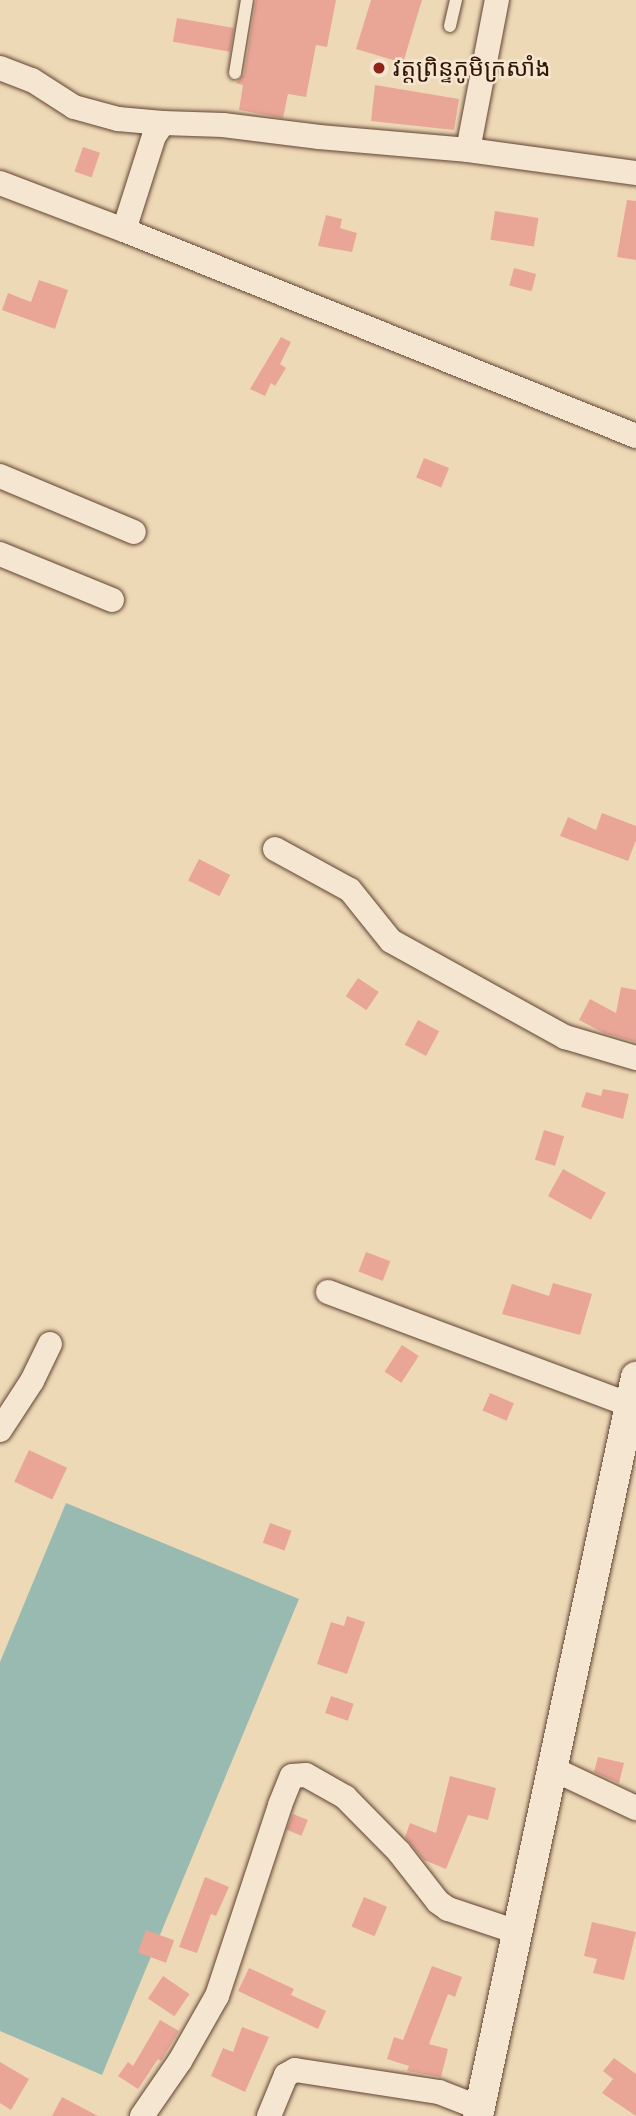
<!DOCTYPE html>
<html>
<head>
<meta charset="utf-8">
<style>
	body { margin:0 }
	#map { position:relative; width:636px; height:2116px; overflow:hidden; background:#eed9b7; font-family:"Gentium Book Plus","Noto Sans Khmer",serif }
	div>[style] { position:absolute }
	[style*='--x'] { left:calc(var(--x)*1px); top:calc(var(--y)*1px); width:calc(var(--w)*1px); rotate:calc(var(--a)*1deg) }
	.water>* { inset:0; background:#99bab0 }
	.building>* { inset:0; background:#e9a697; transform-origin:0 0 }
	.roads { filter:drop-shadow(0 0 2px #624432) drop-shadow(0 0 2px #624432) }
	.service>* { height:12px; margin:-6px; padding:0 6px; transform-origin:6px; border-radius:6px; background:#f4e6d0 }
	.minor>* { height:24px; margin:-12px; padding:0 12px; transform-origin:12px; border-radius:12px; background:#f4e6d0 }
	.tertiary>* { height:30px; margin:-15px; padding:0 15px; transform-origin:15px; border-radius:15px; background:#f4e6d0 }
	.dots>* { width:19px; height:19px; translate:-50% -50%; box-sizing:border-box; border:4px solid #f4e6d0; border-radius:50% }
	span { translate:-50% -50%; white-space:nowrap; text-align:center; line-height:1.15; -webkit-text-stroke:5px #f4e6d0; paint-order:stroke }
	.poi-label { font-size:24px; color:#341305 }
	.left { translate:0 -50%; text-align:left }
</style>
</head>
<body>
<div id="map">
	<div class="water">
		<i style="clip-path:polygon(66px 1503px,299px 1599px,102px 2075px,0 2031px,0 1662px)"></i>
	</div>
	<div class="building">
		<i style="clip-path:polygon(256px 0,336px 0,327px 47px,316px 45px,306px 97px,288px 94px,283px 118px,239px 110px,243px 85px,236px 83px,244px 74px)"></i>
		<i style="clip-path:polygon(371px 0,422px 0,403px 63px,356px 49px)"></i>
		<i style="left:177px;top:18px;width:58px;height:24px;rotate:10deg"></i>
		<i style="clip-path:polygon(375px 85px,459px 99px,454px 130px,371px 121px)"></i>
		<i style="left:83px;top:147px;width:18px;height:26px;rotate:19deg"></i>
		<i style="clip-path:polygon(627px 200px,636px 201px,636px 260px,617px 257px)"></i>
		<i style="left:495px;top:211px;width:44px;height:29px;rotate:9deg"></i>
		<i style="clip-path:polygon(326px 215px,342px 219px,340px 228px,357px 233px,352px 252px,318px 246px)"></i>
		<i style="left:514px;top:268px;width:23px;height:18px;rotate:15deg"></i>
		<i style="clip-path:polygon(39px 280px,68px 290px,55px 329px,2px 310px,8px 293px,31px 302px)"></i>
		<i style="clip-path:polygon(281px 337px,291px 342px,280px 364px,286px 368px,275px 386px,271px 383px,265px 396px,250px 389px)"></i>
		<i style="left:424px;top:458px;width:27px;height:21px;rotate:22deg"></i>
		<i style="clip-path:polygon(602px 813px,636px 826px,636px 840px,628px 861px,560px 836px,568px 817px,596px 830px)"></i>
		<i style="left:199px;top:859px;width:35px;height:24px;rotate:27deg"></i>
		<i style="left:358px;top:978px;width:25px;height:22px;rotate:34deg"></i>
		<i style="clip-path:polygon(621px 987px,636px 990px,636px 1042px,604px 1033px,579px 1020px,590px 999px,616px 1013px)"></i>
		<i style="left:418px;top:1020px;width:24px;height:28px;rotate:28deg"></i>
		<i style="clip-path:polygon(603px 1089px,629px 1094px,623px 1119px,581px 1107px,586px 1092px,601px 1096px)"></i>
		<i style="left:544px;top:1130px;width:21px;height:31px;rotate:17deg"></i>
		<i style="left:563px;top:1169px;width:49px;height:31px;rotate:29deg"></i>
		<i style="left:366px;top:1252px;width:26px;height:21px;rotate:21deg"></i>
		<i style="clip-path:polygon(553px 1283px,592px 1294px,580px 1335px,502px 1314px,512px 1284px,549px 1296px)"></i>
		<i style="left:402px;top:1345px;width:20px;height:32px;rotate:33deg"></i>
		<i style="left:490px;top:1393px;width:26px;height:19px;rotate:23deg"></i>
		<i style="left:29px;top:1450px;width:42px;height:35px;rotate:25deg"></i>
		<i style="left:270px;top:1523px;width:23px;height:21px;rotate:20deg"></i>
		<i style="clip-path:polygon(347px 1616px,365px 1622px,347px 1674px,317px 1664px,331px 1622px,344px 1626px)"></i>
		<i style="left:331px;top:1696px;width:24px;height:18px;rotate:19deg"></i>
		<i style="clip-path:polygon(598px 1757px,624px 1763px,619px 1783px,594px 1772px)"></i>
		<i style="clip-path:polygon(450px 1776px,496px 1788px,488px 1820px,468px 1815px,446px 1869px,424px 1860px,405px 1837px,410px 1823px,436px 1833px)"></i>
		<i style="left:293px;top:1814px;width:16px;height:17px;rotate:22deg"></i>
		<i style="clip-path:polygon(205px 1877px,229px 1887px,216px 1916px,211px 1914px,197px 1953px,179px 1947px)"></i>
		<i style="left:364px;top:1897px;width:25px;height:32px;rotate:23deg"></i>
		<i style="clip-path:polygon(592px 1922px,636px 1932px,624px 1980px,593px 1973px,597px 1959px,584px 1956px)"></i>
		<i style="left:146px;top:1930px;width:30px;height:24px;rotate:20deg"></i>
		<i style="clip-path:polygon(432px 1966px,462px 1977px,455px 1997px,448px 1994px,429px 2044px,448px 2049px,441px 2077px,407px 2071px,409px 2066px,387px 2059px,394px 2037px,403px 2040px)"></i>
		<i style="clip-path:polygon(249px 1968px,294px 1989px,291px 1995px,326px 2011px,318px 2029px,238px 1991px)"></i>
		<i style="left:163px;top:1976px;width:32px;height:27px;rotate:34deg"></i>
		<i style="clip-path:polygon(160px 2020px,179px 2031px,161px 2061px,158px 2059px,138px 2089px,118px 2076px,128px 2062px,133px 2066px)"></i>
		<i style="clip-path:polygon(242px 2027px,269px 2037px,245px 2092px,211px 2076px,223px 2048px,233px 2052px)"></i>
		<i style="clip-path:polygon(614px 2058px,636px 2074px,636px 2116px,602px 2093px,613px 2079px,603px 2071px)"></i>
		<i style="clip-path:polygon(0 2062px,29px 2079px,11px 2110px,0 2103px)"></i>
		<i style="clip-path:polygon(62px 2097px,98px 2116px,52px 2116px)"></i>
	</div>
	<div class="roads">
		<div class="service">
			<i style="--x:450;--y:26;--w:27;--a:-77"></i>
			<i style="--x:235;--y:73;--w:74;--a:-80.7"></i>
		</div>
		<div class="minor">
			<i style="--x:0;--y:68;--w:34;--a:21"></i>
			<i style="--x:32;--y:80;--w:50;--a:32.7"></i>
			<i style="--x:74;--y:107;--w:46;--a:15.3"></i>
			<i style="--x:118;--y:119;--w:45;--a:5.1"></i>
			<i style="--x:468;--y:150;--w:153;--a:-79.1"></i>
			<i style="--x:0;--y:183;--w:133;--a:20.8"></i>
			<i style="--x:124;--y:230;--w:552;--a:21.92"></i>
			<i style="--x:124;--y:230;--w:99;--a:-72.3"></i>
			<i style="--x:154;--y:136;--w:16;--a:-55"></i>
			<i style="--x:163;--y:123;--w:60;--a:1.9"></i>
			<i style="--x:223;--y:125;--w:97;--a:7.1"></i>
			<i style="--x:319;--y:137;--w:150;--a:5"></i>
			<i style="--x:468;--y:150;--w:170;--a:7.8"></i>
			<i style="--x:0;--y:476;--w:145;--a:22.7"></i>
			<i style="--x:0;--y:554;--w:121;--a:22.3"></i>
			<i style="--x:275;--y:849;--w:85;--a:28.7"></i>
			<i style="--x:350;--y:890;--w:65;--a:51.2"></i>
			<i style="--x:391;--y:941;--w:199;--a:28.9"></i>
			<i style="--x:565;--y:1037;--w:74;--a:16.5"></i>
			<i style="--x:328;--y:1292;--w:322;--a:20.5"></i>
			<i style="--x:0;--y:1430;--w:59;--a:-56.9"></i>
			<i style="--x:32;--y:1381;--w:41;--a:-64.1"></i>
			<i style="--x:553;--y:1769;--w:92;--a:25.2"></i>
			<i style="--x:142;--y:2116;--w:67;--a:-55.4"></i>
			<i style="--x:180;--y:2061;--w:75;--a:-60.4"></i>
			<i style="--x:217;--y:1996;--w:201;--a:-71.7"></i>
			<i style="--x:280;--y:1805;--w:31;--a:-68"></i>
			<i style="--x:292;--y:1776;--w:14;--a:-4"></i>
			<i style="--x:306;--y:1775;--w:45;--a:29.4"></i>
			<i style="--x:345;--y:1797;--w:77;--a:45.5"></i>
			<i style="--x:399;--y:1852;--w:63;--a:52"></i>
			<i style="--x:438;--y:1902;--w:12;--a:35"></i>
			<i style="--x:448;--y:1909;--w:73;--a:18.4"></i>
			<i style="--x:269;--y:2116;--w:44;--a:-67.5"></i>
			<i style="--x:286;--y:2075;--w:10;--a:-29"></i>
			<i style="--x:295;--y:2070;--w:146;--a:8.7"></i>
			<i style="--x:439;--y:2092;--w:44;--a:21.3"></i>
		</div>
		<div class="tertiary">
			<i style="--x:478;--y:2116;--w:756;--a:-77.93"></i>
		</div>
	</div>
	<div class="dots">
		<i style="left:379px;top:68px;background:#8f2418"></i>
	</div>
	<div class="poi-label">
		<span class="left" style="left:393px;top:68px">វត្តព្រិន្ទភូមិក្រសាំង</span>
	</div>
</div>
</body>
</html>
